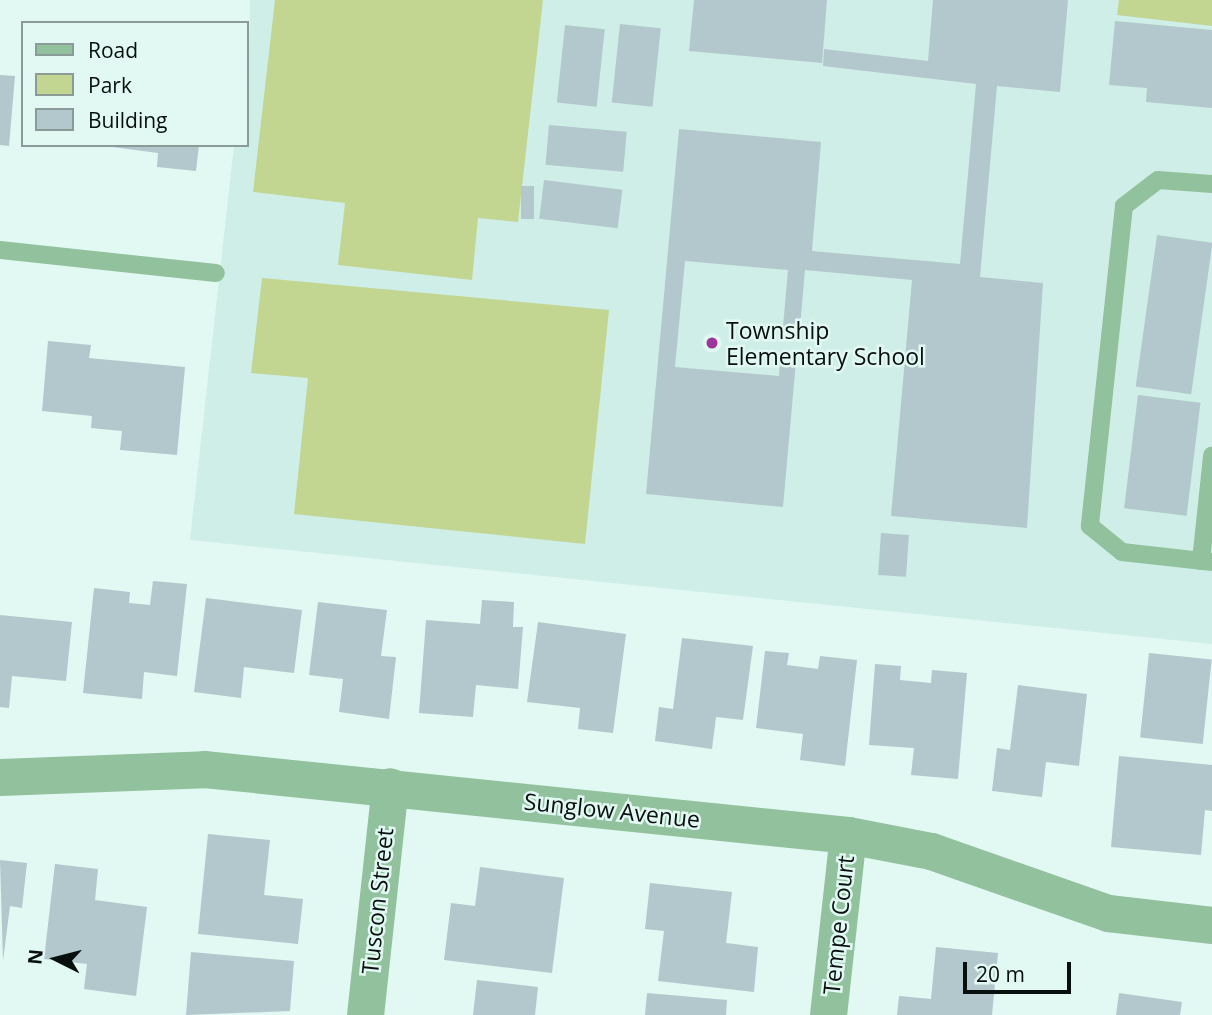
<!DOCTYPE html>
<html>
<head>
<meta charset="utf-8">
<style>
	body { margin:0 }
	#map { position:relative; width:1212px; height:1015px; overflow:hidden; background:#e2f8f3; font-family:"Open Sans",sans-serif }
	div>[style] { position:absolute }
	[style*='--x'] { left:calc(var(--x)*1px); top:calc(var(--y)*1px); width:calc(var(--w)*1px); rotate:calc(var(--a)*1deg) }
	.built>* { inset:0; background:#cfeee7 }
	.green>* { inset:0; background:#c2d692 }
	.building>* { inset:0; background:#b3c8cc; transform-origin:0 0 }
	.service>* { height:18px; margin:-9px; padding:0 9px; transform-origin:9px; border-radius:9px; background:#92c19d }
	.minor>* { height:37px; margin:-18.5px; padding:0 18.5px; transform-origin:18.5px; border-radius:18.5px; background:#92c19d }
	.dots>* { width:19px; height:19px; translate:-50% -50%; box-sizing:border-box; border:4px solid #e2f8f3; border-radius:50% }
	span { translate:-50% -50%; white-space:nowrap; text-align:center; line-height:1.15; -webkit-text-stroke:5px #e2f8f3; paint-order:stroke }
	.poi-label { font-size:23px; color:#08100e }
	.left { translate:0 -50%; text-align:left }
	.street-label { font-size:23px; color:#08100e }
	.legend { position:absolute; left:21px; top:21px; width:228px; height:126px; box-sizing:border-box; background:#e2f8f3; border:2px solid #8b9b97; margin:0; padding:9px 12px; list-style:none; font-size:21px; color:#08100e }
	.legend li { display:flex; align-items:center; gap:14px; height:35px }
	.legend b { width:35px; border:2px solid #8b9b97 }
	.north { position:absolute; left:21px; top:924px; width:70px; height:70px; -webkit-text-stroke:5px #e2f8f3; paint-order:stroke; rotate:276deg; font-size:19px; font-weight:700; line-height:28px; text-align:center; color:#08100e }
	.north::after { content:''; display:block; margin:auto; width:24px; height:32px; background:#08100e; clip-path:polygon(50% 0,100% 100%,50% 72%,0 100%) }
	.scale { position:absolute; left:963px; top:962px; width:108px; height:32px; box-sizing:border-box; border:4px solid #08100e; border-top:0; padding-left:9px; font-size:21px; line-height:24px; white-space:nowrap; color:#08100e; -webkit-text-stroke:5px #e2f8f3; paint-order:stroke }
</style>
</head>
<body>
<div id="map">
	<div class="built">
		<i style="clip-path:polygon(250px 0,1212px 0,1212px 644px,190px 540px,234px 145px,247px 145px)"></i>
	</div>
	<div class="green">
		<i style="clip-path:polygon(275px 0,543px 0,518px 222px,478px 218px,472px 280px,338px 265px,345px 203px,253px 192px)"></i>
		<i style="clip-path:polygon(1119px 0,1212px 0,1212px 26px,1117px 15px)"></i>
		<i style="clip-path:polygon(262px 278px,609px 310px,585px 544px,294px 514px,308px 378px,251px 373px)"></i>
	</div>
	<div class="building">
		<i style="clip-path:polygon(694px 0,827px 0,822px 63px,689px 51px)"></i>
		<i style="clip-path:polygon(933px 0,1068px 0,1060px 92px,997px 86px,980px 277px,1043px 283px,1027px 528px,891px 516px,912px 280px,805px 270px,799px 339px,782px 338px,788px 270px,685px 261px,675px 367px,779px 376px,780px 360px,796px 361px,783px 507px,646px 494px,679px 129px,821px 142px,812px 251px,960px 264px,976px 84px,823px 66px,824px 49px,928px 61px)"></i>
		<i style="clip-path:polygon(1115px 21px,1212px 30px,1212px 108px,1146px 102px,1147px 88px,1109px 85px)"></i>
		<i style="left:620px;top:24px;width:41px;height:79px;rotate:6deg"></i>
		<i style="left:565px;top:25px;width:40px;height:78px;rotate:6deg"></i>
		<i style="clip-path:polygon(0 75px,15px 76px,9px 146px,0 145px)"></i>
		<i style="left:549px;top:125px;width:78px;height:40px;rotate:5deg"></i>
		<i style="clip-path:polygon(97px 145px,199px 145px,196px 171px,157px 167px,158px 153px)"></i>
		<i style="left:544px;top:180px;width:79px;height:39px;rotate:7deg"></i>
		<i style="left:521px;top:186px;width:13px;height:33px"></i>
		<i style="left:1157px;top:235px;width:56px;height:153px;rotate:8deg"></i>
		<i style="clip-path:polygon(48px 341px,91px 345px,89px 358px,185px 367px,177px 455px,120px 450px,122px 431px,91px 428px,92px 416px,42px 411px)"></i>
		<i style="left:1138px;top:395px;width:63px;height:114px;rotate:7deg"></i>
		<i style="left:881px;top:533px;width:28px;height:42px;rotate:4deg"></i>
		<i style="clip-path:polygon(153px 581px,187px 584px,177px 676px,144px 672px,142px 699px,83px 693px,94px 588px,130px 592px,129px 603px,150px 605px)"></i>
		<i style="clip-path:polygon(206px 598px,302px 610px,294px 673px,244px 667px,241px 698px,194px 692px)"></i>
		<i style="clip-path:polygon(482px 600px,514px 602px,513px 627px,523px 627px,518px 689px,476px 685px,473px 717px,419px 713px,426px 620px,480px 624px)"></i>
		<i style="clip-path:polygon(318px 602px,387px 610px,381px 656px,396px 657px,389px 719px,339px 712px,343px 679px,309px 675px)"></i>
		<i style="clip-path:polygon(0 615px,72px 622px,66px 681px,12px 676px,9px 708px,0 707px)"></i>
		<i style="clip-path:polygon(538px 622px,626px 634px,613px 733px,578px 729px,580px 708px,527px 702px)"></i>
		<i style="clip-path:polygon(682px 638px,753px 646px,743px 720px,716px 717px,712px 749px,655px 741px,659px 707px,673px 709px)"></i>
		<i style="clip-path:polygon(765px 651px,789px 653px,787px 665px,818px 669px,820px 656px,857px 660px,845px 766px,800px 760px,803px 734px,756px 728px)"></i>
		<i style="left:1149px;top:653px;width:63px;height:85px;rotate:6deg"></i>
		<i style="clip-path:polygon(875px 664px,901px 666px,900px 680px,931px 683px,932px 670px,967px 673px,958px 779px,911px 775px,914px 748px,869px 745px)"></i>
		<i style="clip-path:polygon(1018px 685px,1087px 694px,1079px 766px,1046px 762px,1042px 797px,992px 791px,997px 748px,1010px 750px)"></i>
		<i style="clip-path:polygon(1119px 756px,1212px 765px,1212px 811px,1205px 810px,1201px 855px,1111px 847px)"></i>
		<i style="clip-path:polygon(208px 834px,270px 840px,264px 895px,303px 899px,298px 944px,198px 934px)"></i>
		<i style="clip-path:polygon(0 860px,27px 863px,22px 908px,10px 906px,3px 961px)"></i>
		<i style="clip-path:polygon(55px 864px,98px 869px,95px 900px,147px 907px,136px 996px,84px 989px,87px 964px,44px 959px)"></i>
		<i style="clip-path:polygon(480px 867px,564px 878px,552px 973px,444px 960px,451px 903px,475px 906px)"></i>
		<i style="clip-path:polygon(650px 883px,732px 892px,726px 943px,758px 947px,754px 992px,658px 981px,664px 931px,645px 929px)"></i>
		<i style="clip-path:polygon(936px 947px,998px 953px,992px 1015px,897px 1015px,899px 996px,931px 999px)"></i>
		<i style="clip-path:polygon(191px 952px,294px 961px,290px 1011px,186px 1015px)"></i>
		<i style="clip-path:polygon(477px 980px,538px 987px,535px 1015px,473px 1015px)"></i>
		<i style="clip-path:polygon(647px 993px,727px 1000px,726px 1015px,645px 1015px)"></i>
		<i style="clip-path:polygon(1119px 993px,1182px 1002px,1180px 1015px,1116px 1015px)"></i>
	</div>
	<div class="service">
		<i style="--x:1212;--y:184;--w:54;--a:-175.8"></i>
		<i style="--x:1158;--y:180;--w:43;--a:142.6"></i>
		<i style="--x:1124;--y:206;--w:322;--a:96.1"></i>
		<i style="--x:1090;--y:526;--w:41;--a:39.1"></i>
		<i style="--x:1122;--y:552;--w:91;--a:6.3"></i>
		<i style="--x:0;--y:250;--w:217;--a:6.1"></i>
		<i style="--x:1201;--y:561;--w:106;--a:-84"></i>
	</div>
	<div class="minor">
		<i style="--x:0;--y:777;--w:204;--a:-2.2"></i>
		<i style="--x:204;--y:769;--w:647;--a:5.85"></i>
		<i style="--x:848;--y:835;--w:85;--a:10.9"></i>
		<i style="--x:931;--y:851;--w:188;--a:19.3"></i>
		<i style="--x:1108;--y:913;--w:105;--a:6.6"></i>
		<i style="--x:365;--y:1015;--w:230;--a:-83.8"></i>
		<i style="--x:828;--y:1015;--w:181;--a:-83.7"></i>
	</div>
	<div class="dots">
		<i style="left:712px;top:343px;background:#9d369a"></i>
	</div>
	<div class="poi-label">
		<span class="left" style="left:726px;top:343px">Township<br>Elementary School</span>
	</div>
	<div class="street-label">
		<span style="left:612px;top:810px;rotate:6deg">Sunglow Avenue</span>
		<span style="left:377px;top:901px;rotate:-84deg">Tuscon Street</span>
		<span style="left:838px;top:925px;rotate:-84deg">Tempe Court</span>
	</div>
	<ul class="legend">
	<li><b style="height:9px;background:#92c19d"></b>Road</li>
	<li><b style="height:19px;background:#c2d692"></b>Park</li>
	<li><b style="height:19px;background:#b3c8cc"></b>Building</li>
	</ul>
	<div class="north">N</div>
	<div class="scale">20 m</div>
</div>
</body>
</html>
